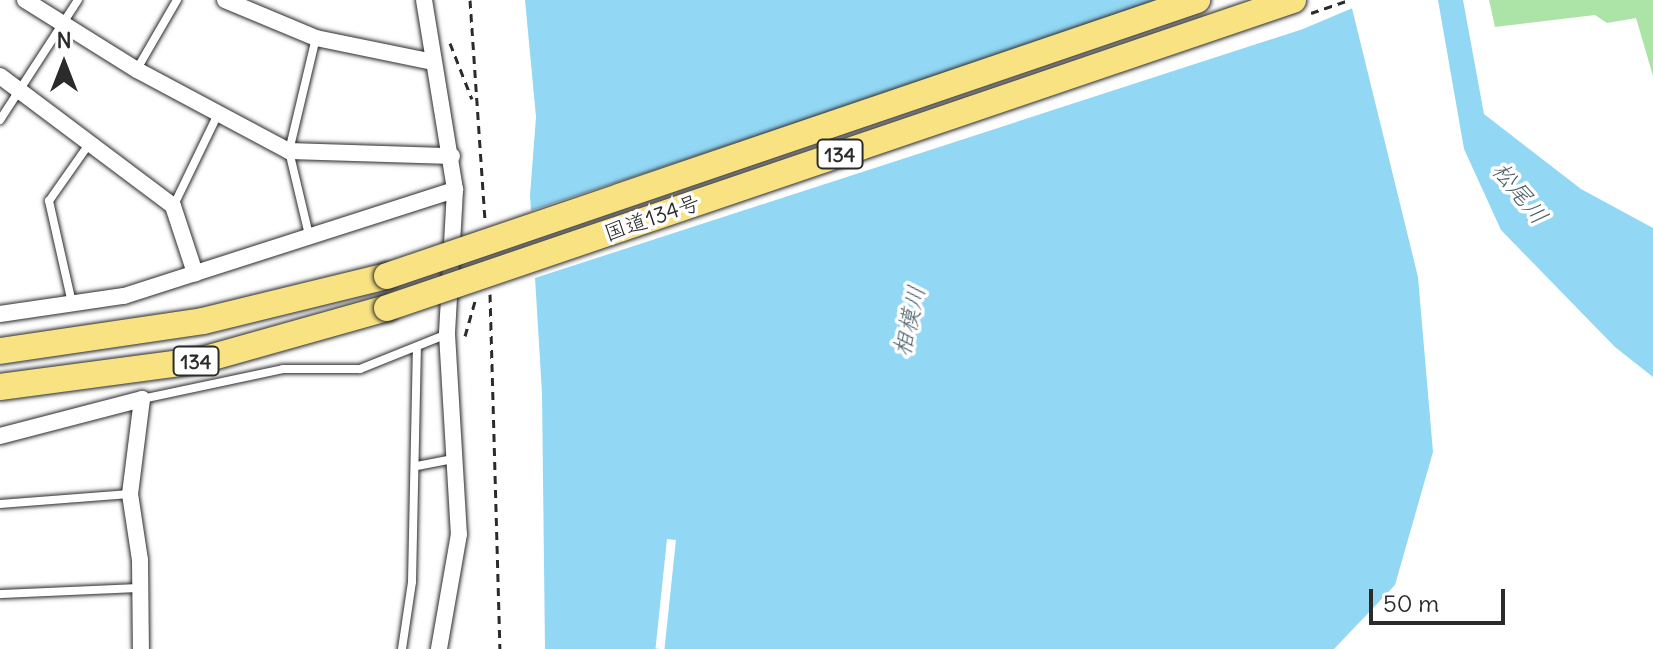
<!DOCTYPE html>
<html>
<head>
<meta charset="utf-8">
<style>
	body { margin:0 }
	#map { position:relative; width:1653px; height:649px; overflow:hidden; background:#fff; font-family:Delius,"Klee One",sans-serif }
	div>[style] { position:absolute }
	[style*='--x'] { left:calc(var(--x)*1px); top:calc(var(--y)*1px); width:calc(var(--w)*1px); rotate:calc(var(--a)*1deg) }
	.green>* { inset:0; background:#ace3a6 }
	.water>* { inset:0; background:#92d7f4 }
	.pier>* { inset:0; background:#fff; transform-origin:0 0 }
	.path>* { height:3px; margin-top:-1.5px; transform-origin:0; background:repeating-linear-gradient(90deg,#2b2b2b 0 8px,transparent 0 14px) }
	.roads { filter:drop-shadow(0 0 2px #2b2b2b) drop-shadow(0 0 2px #2b2b2b) }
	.service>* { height:8px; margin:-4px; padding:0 4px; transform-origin:4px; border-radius:4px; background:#fff }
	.minor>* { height:16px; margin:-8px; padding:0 8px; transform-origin:8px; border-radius:8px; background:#fff }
	.trunk>* { height:26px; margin:-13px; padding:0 13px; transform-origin:13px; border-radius:13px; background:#f8e281 }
	.path-bridge>* { height:3px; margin-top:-1.5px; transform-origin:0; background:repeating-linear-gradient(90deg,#2b2b2b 0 8px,transparent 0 14px) }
	.bridges { filter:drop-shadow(0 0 2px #2b2b2b) drop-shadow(0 0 2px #2b2b2b) }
	.trunk-bridge>* { height:26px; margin:-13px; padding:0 13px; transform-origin:13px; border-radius:13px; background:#f8e281 }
	span { translate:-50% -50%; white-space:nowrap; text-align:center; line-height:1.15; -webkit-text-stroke:7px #fff; paint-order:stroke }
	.shield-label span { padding:2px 6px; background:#fff; border:2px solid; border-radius:6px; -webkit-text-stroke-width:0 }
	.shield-label { font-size:20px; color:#2b2b2b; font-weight:700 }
	.street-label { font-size:22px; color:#2b2b2b }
	.water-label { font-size:24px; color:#4a5f67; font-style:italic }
	.north { position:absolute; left:24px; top:24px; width:80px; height:80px; -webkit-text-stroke:6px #fff; paint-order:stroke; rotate:0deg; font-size:22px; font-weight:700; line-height:32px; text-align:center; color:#2b2b2b }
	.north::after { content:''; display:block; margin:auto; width:28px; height:36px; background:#2b2b2b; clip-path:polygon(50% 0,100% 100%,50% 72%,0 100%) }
	.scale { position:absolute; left:1369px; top:589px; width:136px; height:36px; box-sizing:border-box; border:4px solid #2b2b2b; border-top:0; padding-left:10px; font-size:24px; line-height:28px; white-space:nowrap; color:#2b2b2b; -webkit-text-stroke:6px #fff; paint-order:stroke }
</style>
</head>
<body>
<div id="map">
	<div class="green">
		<i style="clip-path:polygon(1489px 0,1653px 0,1653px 76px,1636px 18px,1607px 23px,1595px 15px,1495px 27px)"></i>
	</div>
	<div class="water">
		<i style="clip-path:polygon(525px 0,1350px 0,1418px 277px,1433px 452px,1395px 585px,1334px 649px,545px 649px,542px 393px,530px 195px,536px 117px)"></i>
		<i style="clip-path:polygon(1438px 0,1463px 0,1484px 114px,1581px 189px,1653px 228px,1653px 377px,1615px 347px,1501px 230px,1464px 149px)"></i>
	</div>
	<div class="pier">
		<i style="clip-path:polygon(1167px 0,1354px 0,1355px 7px,1303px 29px,532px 279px,527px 212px)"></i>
		<i style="left:667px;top:539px;width:9px;height:110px;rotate:6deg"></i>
	</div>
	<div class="path">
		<i style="--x:470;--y:0;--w:220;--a:86.1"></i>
		<i style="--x:450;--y:43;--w:60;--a:68.6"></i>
		<i style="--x:490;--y:294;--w:355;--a:88.4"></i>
		<i style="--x:465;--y:336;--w:36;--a:-74"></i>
	</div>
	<div class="roads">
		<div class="service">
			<i style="--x:137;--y:69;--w:80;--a:-59.9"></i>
			<i style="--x:0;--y:120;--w:143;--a:-57"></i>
			<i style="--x:174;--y:205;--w:99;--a:-64.2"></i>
			<i style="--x:309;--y:235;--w:86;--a:-103.4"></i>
			<i style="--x:289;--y:151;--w:116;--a:-76.6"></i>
			<i style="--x:72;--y:303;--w:105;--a:-102.7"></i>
			<i style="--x:49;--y:201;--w:70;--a:-54.9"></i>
			<i style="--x:142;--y:399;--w:144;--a:-12"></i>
			<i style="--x:283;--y:369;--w:77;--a:0"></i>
			<i style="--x:360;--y:369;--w:94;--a:-21.9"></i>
			<i style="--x:417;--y:466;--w:38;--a:-11"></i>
			<i style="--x:0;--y:504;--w:130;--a:-4.4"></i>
			<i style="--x:0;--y:594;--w:140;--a:-2.5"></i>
			<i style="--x:402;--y:649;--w:68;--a:-81.5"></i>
			<i style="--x:412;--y:582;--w:233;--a:-88.8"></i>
		</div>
		<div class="minor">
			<i style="--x:25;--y:0;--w:132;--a:32"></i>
			<i style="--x:137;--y:70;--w:172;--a:28.1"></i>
			<i style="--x:289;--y:151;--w:163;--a:1.8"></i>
			<i style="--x:225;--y:0;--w:99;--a:22.7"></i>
			<i style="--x:316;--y:38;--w:119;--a:11.6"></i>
			<i style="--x:424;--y:0;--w:193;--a:80.7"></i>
			<i style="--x:455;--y:190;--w:144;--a:93.2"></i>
			<i style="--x:447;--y:334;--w:200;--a:86.6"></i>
			<i style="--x:459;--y:534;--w:117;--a:99.9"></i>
			<i style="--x:0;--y:76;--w:216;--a:36.9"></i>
			<i style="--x:173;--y:206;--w:71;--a:71.8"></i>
			<i style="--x:0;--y:314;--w:125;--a:-8.3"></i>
			<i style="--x:124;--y:296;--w:348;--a:-17.8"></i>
			<i style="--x:0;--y:436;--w:147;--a:-14.6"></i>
			<i style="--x:142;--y:399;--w:96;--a:97.2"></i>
			<i style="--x:130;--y:494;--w:67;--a:81.4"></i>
			<i style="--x:140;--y:560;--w:89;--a:89.4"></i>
		</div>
		<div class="trunk">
			<i style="--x:0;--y:351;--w:205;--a:-8.4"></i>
			<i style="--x:203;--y:321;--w:189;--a:-13.7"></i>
			<i style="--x:0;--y:387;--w:204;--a:-7.6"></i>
			<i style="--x:202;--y:360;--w:192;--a:-15.7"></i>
		</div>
	</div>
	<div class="path-bridge">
		<i style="--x:1311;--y:13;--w:40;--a:-18.9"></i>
	</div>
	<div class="bridges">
		<div class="trunk-bridge">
			<i style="--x:387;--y:276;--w:856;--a:-18.82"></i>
			<i style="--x:387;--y:308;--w:957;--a:-18.78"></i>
		</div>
	</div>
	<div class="shield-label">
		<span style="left:840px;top:154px">134</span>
		<span style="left:196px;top:361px">134</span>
	</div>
	<div class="street-label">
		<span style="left:652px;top:218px;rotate:-19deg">国道134号</span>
	</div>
	<div class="water-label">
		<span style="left:1520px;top:193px;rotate:51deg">松尾川</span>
		<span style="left:909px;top:321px;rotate:-77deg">相模川</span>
	</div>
	<div class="north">N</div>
	<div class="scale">50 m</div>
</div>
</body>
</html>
